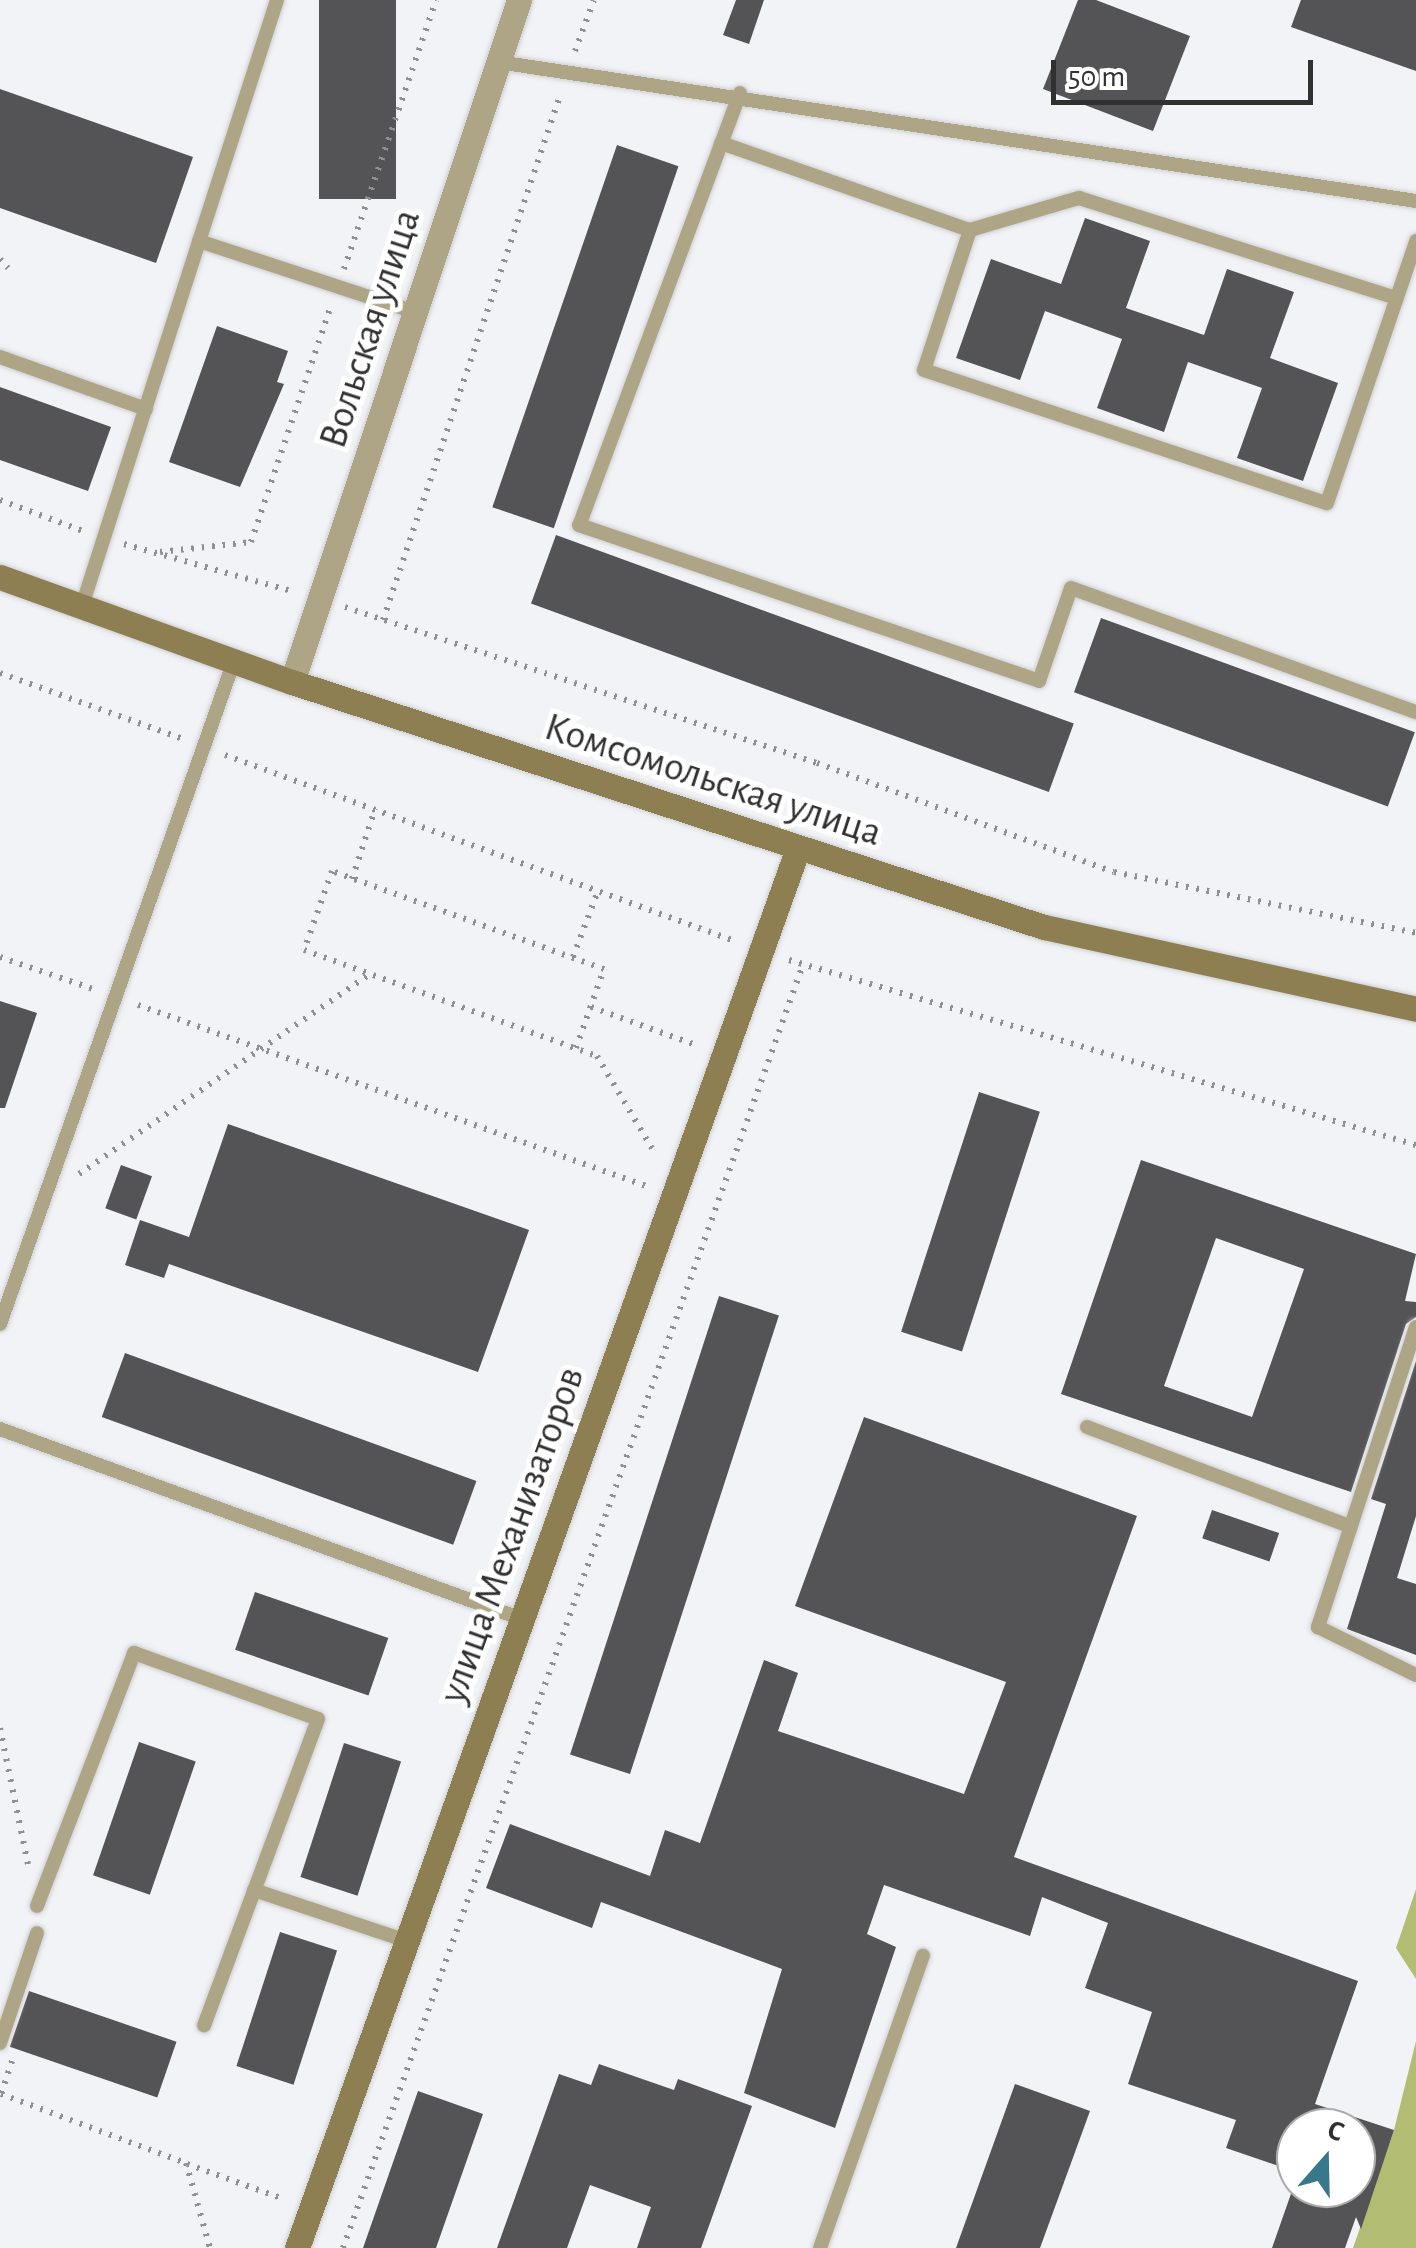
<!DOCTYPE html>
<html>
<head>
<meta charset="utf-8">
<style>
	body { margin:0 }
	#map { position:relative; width:1416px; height:2248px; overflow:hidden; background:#f2f3f6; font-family:"Alegreya Sans",sans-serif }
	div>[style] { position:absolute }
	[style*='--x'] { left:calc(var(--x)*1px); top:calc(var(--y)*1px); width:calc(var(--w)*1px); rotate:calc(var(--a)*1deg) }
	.forest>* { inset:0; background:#b2bc73 }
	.building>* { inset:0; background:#545456; transform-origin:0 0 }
	.path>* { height:6px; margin-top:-3px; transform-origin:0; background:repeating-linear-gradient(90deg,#909092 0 2.5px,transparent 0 10.5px) }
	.roads { filter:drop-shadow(0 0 2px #cfd0d3) drop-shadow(0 0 2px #cfd0d3) }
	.lane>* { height:14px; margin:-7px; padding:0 7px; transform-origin:7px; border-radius:7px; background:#aea587 }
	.street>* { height:25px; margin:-12.5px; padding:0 12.5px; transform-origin:12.5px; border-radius:12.5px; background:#aea587 }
	.secondary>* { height:25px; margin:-12.5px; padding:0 12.5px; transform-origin:12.5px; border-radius:12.5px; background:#8d7f51 }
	span { translate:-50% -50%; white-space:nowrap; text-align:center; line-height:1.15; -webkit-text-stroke:10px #fff; paint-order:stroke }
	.street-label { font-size:40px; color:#303031 }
	.north { position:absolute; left:1276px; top:2108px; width:100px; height:100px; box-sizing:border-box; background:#fff; border:2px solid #acacad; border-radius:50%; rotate:20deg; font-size:28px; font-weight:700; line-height:40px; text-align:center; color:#303031 }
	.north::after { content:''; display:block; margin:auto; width:35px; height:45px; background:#37788a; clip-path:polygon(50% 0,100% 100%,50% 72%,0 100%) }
	.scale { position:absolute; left:1051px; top:60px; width:262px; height:45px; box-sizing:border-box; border:5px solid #303031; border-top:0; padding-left:12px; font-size:30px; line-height:35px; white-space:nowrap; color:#303031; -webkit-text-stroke:8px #fff; paint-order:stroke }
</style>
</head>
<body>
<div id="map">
	<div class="forest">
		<i style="clip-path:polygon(1416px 1889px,1416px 1979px,1396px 1948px)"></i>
		<i style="clip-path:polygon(1416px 2041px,1416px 2248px,1353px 2248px,1394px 2130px)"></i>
	</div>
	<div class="building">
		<i style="left:319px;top:0;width:77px;height:199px"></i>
		<i style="clip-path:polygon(736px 0,764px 0,749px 44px,723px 35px)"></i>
		<i style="clip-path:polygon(1078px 0,1096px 0,1190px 36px,1153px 131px,1043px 89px)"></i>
		<i style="clip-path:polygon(1301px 0,1416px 0,1416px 71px,1291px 27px)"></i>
		<i style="clip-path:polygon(0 89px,193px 157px,156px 263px,0 208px)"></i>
		<i style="left:617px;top:145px;width:65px;height:383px;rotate:19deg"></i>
		<i style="clip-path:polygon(1085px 218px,1150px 241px,1126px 308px,1204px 335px,1227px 269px,1294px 292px,1270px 358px,1338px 383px,1303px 481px,1237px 458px,1262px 388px,1188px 362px,1164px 432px,1097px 408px,1122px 339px,1045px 311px,1020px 380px,956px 358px,991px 259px,1061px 284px)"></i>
		<i style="clip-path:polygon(217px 326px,288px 351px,277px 382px,284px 384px,240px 487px,169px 462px)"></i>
		<i style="clip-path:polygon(0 387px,111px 427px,88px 491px,0 460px)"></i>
		<i style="left:556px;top:535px;width:551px;height:73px;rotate:20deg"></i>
		<i style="left:1101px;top:618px;width:334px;height:79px;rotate:20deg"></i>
		<i style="clip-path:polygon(0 1001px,37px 1013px,5px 1108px,0 1108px)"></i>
		<i style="left:979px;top:1092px;width:64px;height:252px;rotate:18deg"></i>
		<i style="clip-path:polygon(228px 1124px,529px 1230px,478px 1372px,169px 1264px,164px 1278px,125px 1265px,140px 1220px,189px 1237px)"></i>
		<i style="clip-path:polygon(evenodd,1141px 1160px,1416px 1254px,1405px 1301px,1416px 1302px,1416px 1317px,1406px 1324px,1351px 1492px,1061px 1394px,1141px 1160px,1216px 1238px,1304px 1269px,1252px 1417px,1164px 1386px,1216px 1238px)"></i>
		<i style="left:121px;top:1165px;width:33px;height:46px;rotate:20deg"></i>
		<i style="left:719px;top:1296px;width:63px;height:482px;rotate:18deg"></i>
		<i style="left:125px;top:1353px;width:374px;height:68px;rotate:20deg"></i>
		<i style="clip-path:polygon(1416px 1361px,1416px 1516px,1397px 1578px,1416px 1584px,1416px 1655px,1347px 1629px,1386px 1504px,1371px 1499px)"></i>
		<i style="clip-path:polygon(864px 1417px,1137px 1516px,1014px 1857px,1358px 1981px,1315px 2104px,1394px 2130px,1361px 2229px,1356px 2217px,1345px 2248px,1272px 2248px,1293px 2188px,1356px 2188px,1356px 2128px,1296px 2128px,1296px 2172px,1226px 2148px,1236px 2120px,1128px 2084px,1152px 2012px,1085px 1988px,1108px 1923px,1042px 1897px,1030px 1936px,884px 1885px,867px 1934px,896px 1947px,835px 2128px,744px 2093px,782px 1969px,601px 1902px,592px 1928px,486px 1888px,510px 1824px,650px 1876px,665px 1830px,700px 1843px,764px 1660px,798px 1673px,778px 1731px,964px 1794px,1006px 1682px,795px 1606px)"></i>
		<i style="left:1212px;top:1510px;width:71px;height:30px;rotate:19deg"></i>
		<i style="left:255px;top:1592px;width:141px;height:61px;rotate:19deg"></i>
		<i style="left:139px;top:1742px;width:60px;height:141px;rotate:19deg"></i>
		<i style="left:344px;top:1743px;width:60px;height:141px;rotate:18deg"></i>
		<i style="left:280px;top:1932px;width:60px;height:141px;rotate:18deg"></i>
		<i style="left:29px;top:1991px;width:156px;height:59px;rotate:19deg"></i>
		<i style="clip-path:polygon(599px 2064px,674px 2090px,678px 2079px,752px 2106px,701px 2248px,637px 2248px,651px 2207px,590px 2185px,567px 2248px,497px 2248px,559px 2074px,591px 2085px)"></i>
		<i style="clip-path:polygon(1015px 2084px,1090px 2111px,1040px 2248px,956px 2248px)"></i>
		<i style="clip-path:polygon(418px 2091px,483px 2114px,436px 2248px,363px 2248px)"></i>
	</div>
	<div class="path">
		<i style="--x:575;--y:51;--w:54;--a:-69.6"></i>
		<i style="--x:0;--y:259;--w:12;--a:48"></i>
		<i style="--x:344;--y:269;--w:284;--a:-71.1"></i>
		<i style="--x:0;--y:500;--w:89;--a:20.5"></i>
		<i style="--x:124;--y:544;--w:178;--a:15.7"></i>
		<i style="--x:160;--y:552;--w:92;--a:-6.3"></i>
		<i style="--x:251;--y:542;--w:246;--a:-71.3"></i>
		<i style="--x:345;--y:607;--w:497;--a:18.3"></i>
		<i style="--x:817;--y:763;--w:316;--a:20.2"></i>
		<i style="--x:1114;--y:872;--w:308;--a:11.4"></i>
		<i style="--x:383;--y:620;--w:553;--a:-71.34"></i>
		<i style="--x:0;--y:673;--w:198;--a:19.8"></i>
		<i style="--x:225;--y:755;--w:543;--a:20.04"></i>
		<i style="--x:352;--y:879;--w:74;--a:-71.8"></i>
		<i style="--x:0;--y:957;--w:98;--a:19"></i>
		<i style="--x:573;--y:957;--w:71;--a:-69.3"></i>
		<i style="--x:789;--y:960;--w:654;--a:16.44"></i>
		<i style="--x:138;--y:1005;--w:542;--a:19.6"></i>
		<i style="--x:591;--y:1007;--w:112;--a:19.9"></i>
		<i style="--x:576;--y:1048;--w:84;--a:-70.5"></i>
		<i style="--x:604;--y:969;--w:289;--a:-160.2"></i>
		<i style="--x:332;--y:871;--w:84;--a:109.5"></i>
		<i style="--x:304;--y:950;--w:312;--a:19.9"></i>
		<i style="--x:597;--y:1056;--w:115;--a:59.2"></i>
		<i style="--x:79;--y:1174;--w:353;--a:-34.5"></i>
		<i style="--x:0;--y:1728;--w:139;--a:78.4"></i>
		<i style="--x:12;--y:2061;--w:35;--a:108"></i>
		<i style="--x:1;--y:2094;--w:197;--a:20.5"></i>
		<i style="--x:186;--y:2163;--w:88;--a:74.2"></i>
		<i style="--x:187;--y:2164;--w:100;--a:19.9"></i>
		<i style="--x:343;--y:2248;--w:1363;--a:-70.28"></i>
	</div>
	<div class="roads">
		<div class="lane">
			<i style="--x:277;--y:0;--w:253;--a:107.9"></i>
			<i style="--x:199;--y:241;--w:227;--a:18.2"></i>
			<i style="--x:498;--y:62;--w:928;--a:8.61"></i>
			<i style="--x:740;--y:93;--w:461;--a:110.4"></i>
			<i style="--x:579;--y:525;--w:486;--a:18.7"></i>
			<i style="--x:1039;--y:681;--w:98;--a:-71"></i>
			<i style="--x:1071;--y:588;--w:367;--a:19.8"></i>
			<i style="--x:721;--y:143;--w:264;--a:19.3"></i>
			<i style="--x:970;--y:230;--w:147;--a:108.2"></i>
			<i style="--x:924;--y:370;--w:424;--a:18.3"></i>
			<i style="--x:1327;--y:503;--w:277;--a:-71.2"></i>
			<i style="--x:970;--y:230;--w:114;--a:-16.4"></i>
			<i style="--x:1079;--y:198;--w:333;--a:17.5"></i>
			<i style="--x:0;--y:357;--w:155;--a:19.6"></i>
			<i style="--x:82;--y:606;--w:383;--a:-72.2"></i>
			<i style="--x:0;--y:1324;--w:703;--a:-70.56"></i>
			<i style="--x:1416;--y:1327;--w:316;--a:108.1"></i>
			<i style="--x:1318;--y:1627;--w:109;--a:26.1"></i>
			<i style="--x:1087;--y:1427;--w:282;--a:20.7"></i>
			<i style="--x:0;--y:1429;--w:556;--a:20"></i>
			<i style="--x:254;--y:1890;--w:161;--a:18.4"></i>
			<i style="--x:37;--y:1906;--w:271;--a:-69"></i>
			<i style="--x:134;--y:1653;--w:195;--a:19.7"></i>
			<i style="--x:318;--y:1719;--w:327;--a:110.4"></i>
			<i style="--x:0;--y:2043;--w:116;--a:-71.4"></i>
			<i style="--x:820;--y:2248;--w:310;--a:-70.6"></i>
		</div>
		<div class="street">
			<i style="--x:292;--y:682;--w:719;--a:-71.59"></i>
		</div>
		<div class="secondary">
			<i style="--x:0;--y:577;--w:310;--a:19.8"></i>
			<i style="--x:292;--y:682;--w:791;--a:18.05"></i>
			<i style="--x:1044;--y:927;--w:381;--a:12.4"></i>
			<i style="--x:297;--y:2248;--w:1487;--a:-70.31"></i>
		</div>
	</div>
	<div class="street-label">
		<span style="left:370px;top:329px;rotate:-72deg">Вольская улица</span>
		<span style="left:713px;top:780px;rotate:18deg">Комсомольская улица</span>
		<span style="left:512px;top:1535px;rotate:-70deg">улица Механизаторов</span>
	</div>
	<div class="north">С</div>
	<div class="scale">50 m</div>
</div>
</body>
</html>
